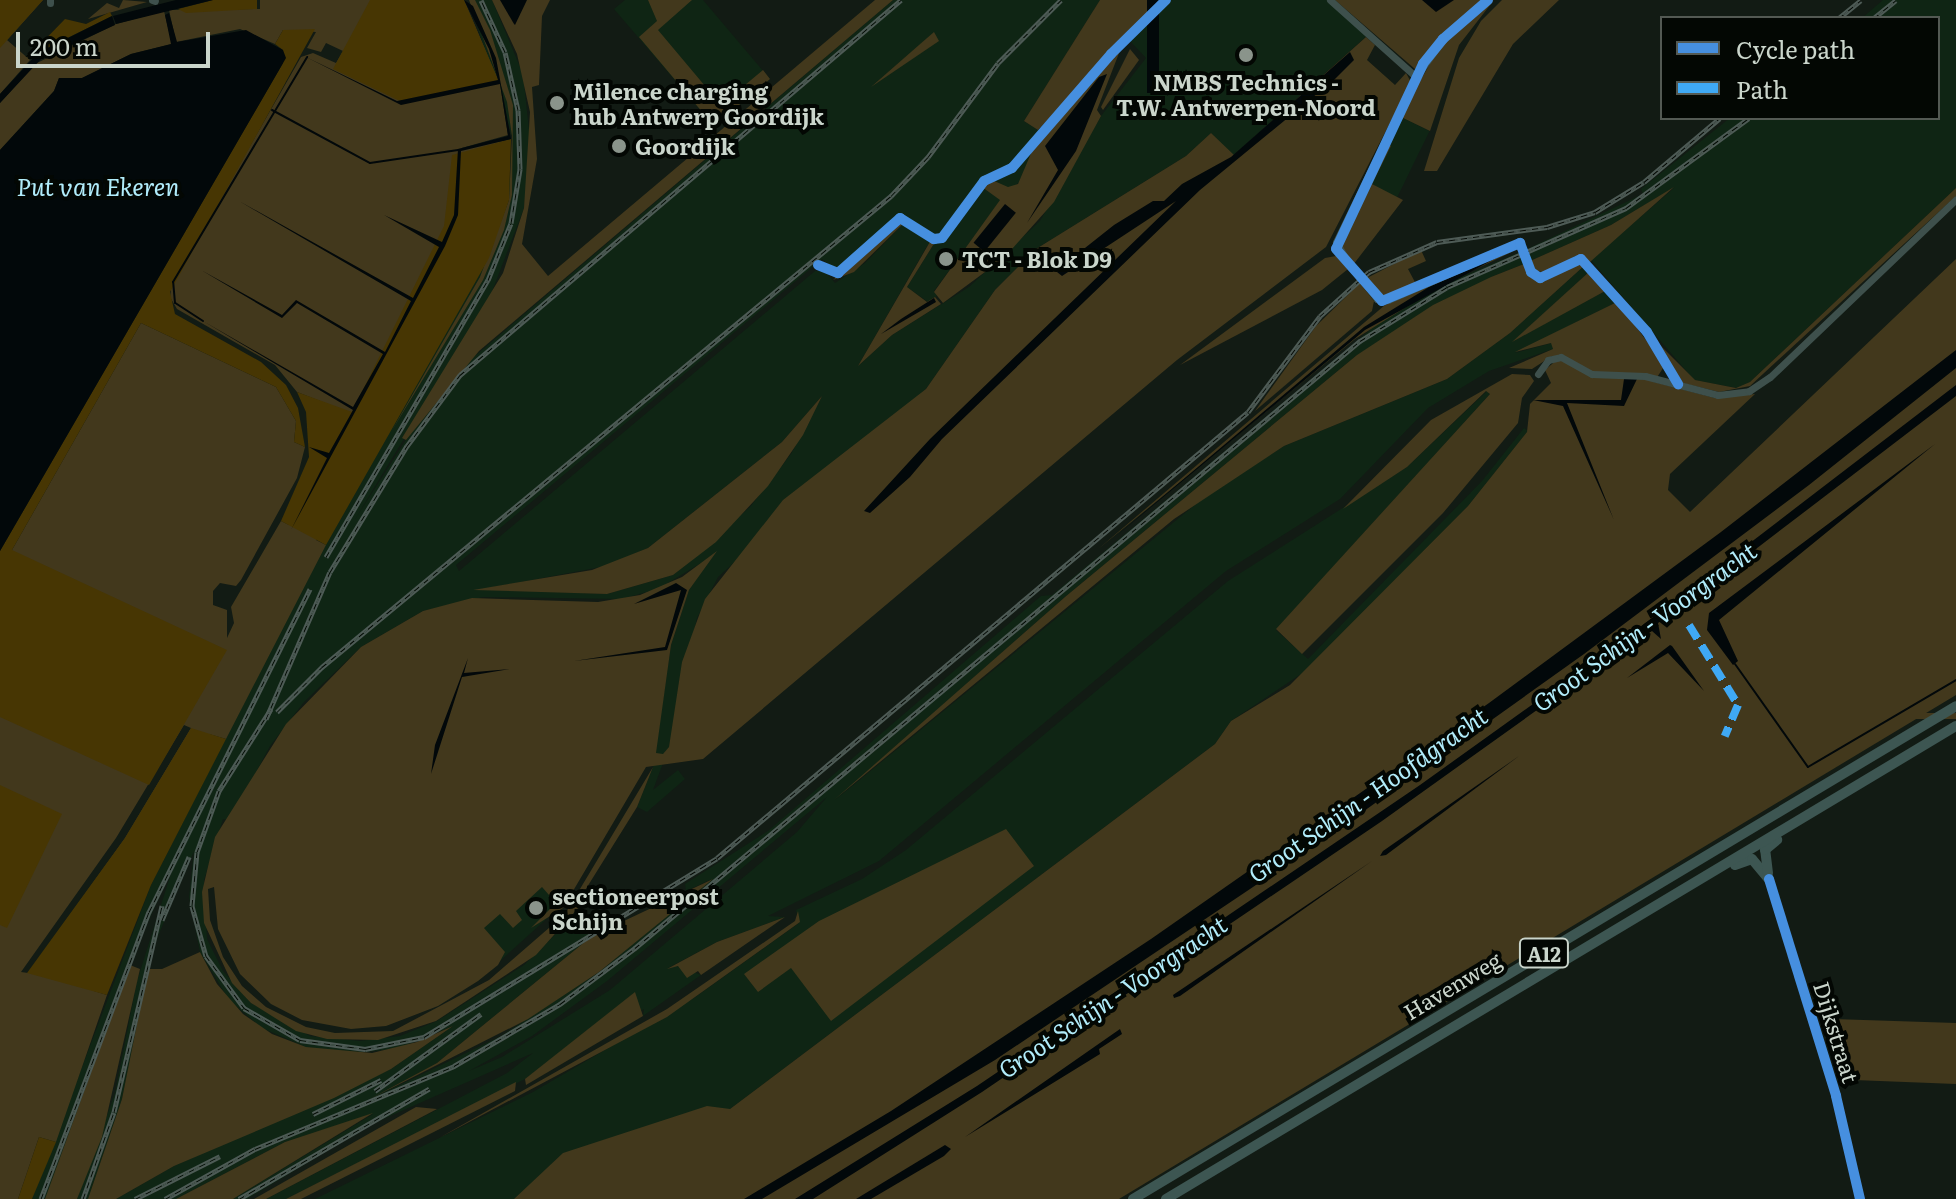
<!DOCTYPE html>
<html>
<head>
<meta charset="utf-8">
<style>
	body { margin:0 }
	#map { position:relative; width:1956px; height:1199px; overflow:hidden; background:#121b14; font-family:Literata,serif }
	div>[style] { position:absolute }
	[style*='--x'] { left:calc(var(--x)*1px); top:calc(var(--y)*1px); width:calc(var(--w)*1px); rotate:calc(var(--a)*1deg) }
	.built>* { inset:0; background:#0f2514; transform-origin:0 0 }
	.green>* { inset:0; background:#42381c; transform-origin:0 0 }
	.forest>* { inset:0; background:#473603 }
	.water>* { inset:0; background:#02080a; transform-origin:0 0 }
	.stream>* { height:2px; margin:-1px; padding:0 1px; transform-origin:1px; border-radius:1px; background:#02080a }
	.minor-tunnel>* { height:7px; margin-top:-3.5px; transform-origin:0; background:repeating-linear-gradient(90deg,#2e372f 0 7px,transparent 0 10.5px) }
	.minor>* { height:7px; margin:-3.5px; padding:0 3.5px; transform-origin:3.5px; border-radius:3.5px; background:#3e504c }
	.highway>* { height:10px; margin:-5px; padding:0 5px; transform-origin:5px; border-radius:5px; background:#3d5652 }
	.rail>* { height:5px; margin-top:-2.5px; transform-origin:0; background:repeating-linear-gradient(90deg,#030703 0 6px,#4e5b56 0 12px); box-sizing:border-box; border-block:2px solid #4e5b56 }
	.quiet>* { height:8px; margin-top:-4px; transform-origin:0; background:repeating-linear-gradient(90deg,#3fa9f5 0 16px,transparent 0 24px) }
	.cycleway>* { height:10px; margin:-5px; padding:0 5px; transform-origin:5px; border-radius:5px; background:#468fdf }
	.dots>* { width:22px; height:22px; translate:-50% -50%; box-sizing:border-box; border:4px solid #030703; border-radius:50% }
	span { translate:-50% -50%; white-space:nowrap; text-align:center; line-height:1.15; -webkit-text-stroke:8px #030703; paint-order:stroke }
	.shield-label span { padding:2px 6px; background:#030703; border:2px solid; border-radius:6px; -webkit-text-stroke-width:0 }
	.shield-label { font-size:20px; color:#cad5cb; font-weight:700 }
	.poi-label { font-size:22px; color:#cad5cb; font-weight:700 }
	.left { translate:0 -50%; text-align:left }
	.street-label { font-size:22px; color:#cad5cb }
	.water-label { font-size:24px; color:#b1ecfa; font-style:italic }
	.legend { position:absolute; left:1660px; top:16px; width:280px; height:104px; box-sizing:border-box; background:#030703; border:2px solid #535953; margin:0; padding:10px 14px; list-style:none; font-size:24px; color:#cad5cb }
	.legend li { display:flex; align-items:center; gap:16px; height:40px }
	.legend b { width:40px; border:2px solid #535953 }
	.scale { position:absolute; left:16px; top:32px; width:194px; height:36px; box-sizing:border-box; border:4px solid #cad5cb; border-top:0; padding-left:10px; font-size:24px; line-height:28px; white-space:nowrap; color:#cad5cb; -webkit-text-stroke:6px #030703; paint-order:stroke }
</style>
</head>
<body>
<div id="map">
	<div class="built">
		<i style="clip-path:polygon(evenodd,469px 0,492px 0,523px 74px,531px 148px,524px 208px,490px 297px,354px 521px,418px 421px,462px 367px,893px 0,1100px 0,1024px 121px,1043px 133px,1023px 178px,1001px 200px,934px 291px,937px 296px,928px 302px,907px 287px,935px 242px,927px 246px,858px 366px,892px 335px,969px 287px,1040px 221px,1101px 116px,1146px 58px,1129px 40px,1170px 0,1335px 0,1370px 33px,1233px 156px,1211px 133px,1186px 156px,1036px 249px,995px 290px,926px 389px,718px 577px,697px 618px,669px 747px,653px 790px,678px 770px,685px 779px,647px 812px,637px 807px,653px 767px,671px 645px,689px 590px,711px 557px,658px 589px,621px 599px,483px 597px,423px 611px,361px 647px,304px 702px,270px 746px,230px 821px,223px 819px,204px 880px,207px 939px,223px 971px,251px 1003px,310px 1036px,360px 1041px,400px 1036px,437px 1021px,524px 965px,574px 916px,592px 936px,437px 1063px,379px 1095px,501px 1036px,599px 972px,712px 879px,686px 891px,685px 884px,768px 831px,1041px 596px,1052px 595px,1382px 320px,1440px 286px,1520px 252px,1524px 264px,1491px 277px,1357px 355px,1065px 597px,835px 800px,1207px 495px,1284px 446px,1447px 379px,1510px 333px,1585px 265px,1590px 271px,1515px 340px,1607px 290px,1617px 302px,1515px 353px,1552px 343px,1553px 349px,1489px 371px,1428px 408px,1340px 499px,1226px 571px,879px 861px,768px 916px,785px 917px,717px 942px,668px 968px,678px 966px,701px 975px,643px 1016px,644px 1009px,561px 1053px,525px 1079px,286px 1199px,266px 1199px,507px 1073px,533px 1053px,372px 1124px,247px 1199px,233px 1199px,373px 1114px,285px 1142px,176px 1199px,116px 1199px,174px 1166px,391px 1069px,453px 1026px,399px 1048px,350px 1054px,306px 1047px,262px 1028px,229px 1000px,200px 952px,189px 897px,194px 851px,153px 948px,122px 1099px,88px 1199px,77px 1199px,115px 1093px,137px 981px,173px 867px,137px 946px,55px 1176px,45px 1199px,32px 1199px,151px 885px,512px 175px,512px 136px,469px 0,901px 213px,932px 235px,905px 222px,865px 263px,835px 283px,825px 271px,815px 271px,459px 571px,456px 565px,822px 259px,836px 270px,901px 213px,469px 0,822px 396px,791px 454px,750px 507px,673px 575px,607px 594px,484px 589px,606px 566px,648px 548px,782px 442px,822px 396px,469px 0,827px 797px,797px 832px,610px 990px,502px 1057px,469px 1071px,532px 1036px,607px 981px,827px 797px)"></i>
		<i style="clip-path:polygon(625px 0,703px 0,770px 79px,714px 126px,614px 9px)"></i>
		<i style="clip-path:polygon(1883px 0,1956px 0,1956px 188px,1750px 382px,1737px 388px,1694px 380px,1591px 260px,1675px 187px,1611px 225px,1530px 261px,1525px 250px,1643px 194px,1641px 189px,1730px 118px,1938px 118px,1938px 18px,1862px 18px)"></i>
		<i style="left:1399px;top:116px;width:34px;height:93px;rotate:26deg"></i>
		<i style="clip-path:polygon(1487px 391px,1490px 394px,1276px 630px,1308px 659px,1482px 481px,1524px 428px,1528px 431px,1468px 506px,1307px 670px,1231px 721px,1215px 744px,730px 1109px,570px 1199px,315px 1199px,533px 1092px,694px 998px,799px 923px,796px 910px,862px 879px,906px 850px,1228px 581px,1407px 467px)"></i>
		<i style="clip-path:polygon(544px 883px,573px 895px,478px 981px,478px 918px)"></i>
	</div>
	<div class="green">
		<i style="clip-path:polygon(0 0,43px 0,7px 40px,30px 60px,0 94px)"></i>
		<i style="clip-path:polygon(123px 0,147px 2px,88px 19px,107px 3px,119px 8px)"></i>
		<i style="clip-path:polygon(evenodd,260px 0,464px 0,500px 84px,508px 135px,458px 149px,508px 140px,316px 540px,326px 545px,226px 739px,209px 734px,94px 991px,107px 995px,56px 1142px,39px 1137px,18px 1199px,0 1199px,0 562px,12px 550px,141px 323px,276px 387px,296px 421px,294px 442px,305px 447px,297px 478px,241px 580px,236px 586px,220px 583px,213px 591px,213px 605px,227px 610px,227px 638px,234px 623px,231px 607px,281px 521px,289px 525px,351px 413px,297px 392px,275px 365px,177px 309px,170px 297px,172px 282px,301px 57px,313px 53px,336px 63px,343px 51px,326px 43px,321px 52px,307px 48px,316px 32px,283px 30px,275px 44px,240px 29px,176px 42px,169px 10px,260px 9px,260px 0,184px 725px,191px 728px,125px 838px,28px 973px,21px 972px,116px 838px,184px 725px)"></i>
		<i style="clip-path:polygon(469px 0,475px 0,490px 30px,513px 105px,512px 195px,504px 230px,483px 280px,391px 432px,480px 277px,509px 200px,512px 136px,507px 102px)"></i>
		<i style="clip-path:polygon(492px 0,550px 0,542px 16px,539px 85px,532px 87px,537px 159px,522px 244px,548px 276px,875px 0,893px 0,479px 351px,406px 440px,402px 438px,503px 273px,524px 208px,530px 112px,517px 54px)"></i>
		<i style="clip-path:polygon(648px 0,692px 0,658px 30px,721px 105px,763px 70px,770px 79px,714px 126px,639px 37px,657px 21px)"></i>
		<i style="clip-path:polygon(1100px 0,1163px 0,1038px 130px,1024px 121px)"></i>
		<i style="clip-path:polygon(1335px 0,1483px 0,1442px 35px,1415px 69px)"></i>
		<i style="clip-path:polygon(1494px 0,1459px 45px,1430px 131px,1399px 116px,1445px 39px)"></i>
		<i style="clip-path:polygon(1502px 0,1559px 0,1513px 44px,1437px 171px,1424px 171px,1459px 58px,1481px 21px)"></i>
		<i style="clip-path:polygon(164px 11px,172px 44px,131px 54px,82px 78px,59px 78px,54px 91px,0 150px,0 103px,35px 64px,116px 24px)"></i>
		<i style="clip-path:polygon(934px 32px,939px 41px,871px 87px,919px 45px)"></i>
		<i style="clip-path:polygon(1366px 37px,1375px 45px,1367px 60px,1395px 85px,1406px 73px,1411px 82px,1326px 247px,1177px 360px,703px 759px,646px 767px,563px 908px,531px 928px,556px 903px,542px 887px,516px 911px,522px 920px,513px 928px,500px 914px,484px 928px,505px 952px,498px 965px,478px 981px,438px 1006px,386px 1026px,351px 1029px,302px 1020px,271px 1004px,240px 974px,218px 929px,214px 887px,208px 889px,210px 920px,223px 957px,242px 986px,266px 1007px,306px 1027px,335px 1033px,393px 1031px,489px 980px,565px 914px,653px 767px,637px 807px,584px 892px,588px 897px,536px 955px,436px 1021px,378px 1040px,327px 1039px,296px 1031px,251px 1003px,232px 983px,204px 923px,202px 892px,215px 837px,286px 724px,361px 647px,423px 611px,472px 598px,598px 602px,640px 595px,682px 577px,717px 551px,689px 590px,671px 645px,656px 753px,663px 754px,669px 747px,682px 662px,705px 599px,783px 500px,926px 389px,995px 290px,1036px 249px,1186px 156px,1211px 133px,1234px 155px)"></i>
		<i style="clip-path:polygon(1121px 48px,1097px 110px,1101px 116px,1054px 202px,1004px 258px,943px 303px,934px 292px,1000px 200px,982px 187px,992px 180px,1008px 187px,1018px 184px,1035px 144px)"></i>
		<i style="clip-path:polygon(1130px 49px,1139px 60px,1103px 110px,1101px 107px)"></i>
		<i style="clip-path:polygon(1386px 143px,1391px 146px,1372px 184px,1403px 200px,1353px 265px,1339px 244px)"></i>
		<i style="clip-path:polygon(1674px 187px,1590px 262px,1575px 256px,1549px 274px,1534px 270px,1530px 261px,1611px 225px)"></i>
		<i style="clip-path:polygon(1956px 188px,1956px 196px,1750px 386px,1719px 392px,1683px 383px,1656px 341px,1695px 380px,1736px 388px,1750px 382px)"></i>
		<i style="clip-path:polygon(905px 222px,854px 272px,833px 280px,896px 223px)"></i>
		<i style="clip-path:polygon(931px 240px,935px 242px,907px 287px,927px 302px,935px 297px,941px 304px,892px 335px,858px 366px)"></i>
		<i style="clip-path:polygon(1518px 249px,1440px 286px,1355px 339px,1097px 550px,1385px 305px)"></i>
		<i style="clip-path:polygon(1421px 250px,1426px 261px,1408px 269px,1416px 284px,1380px 297px,1365px 279px)"></i>
		<i style="clip-path:polygon(1336px 256px,1348px 269px,1322px 290px,1180px 365px,1325px 258px)"></i>
		<i style="clip-path:polygon(1956px 259px,1956px 695px,1119px 1199px,514px 1199px,563px 1153px,707px 1106px,730px 1109px,1215px 744px,1231px 721px,1290px 685px,1468px 506px,1527px 432px,1530px 404px,1551px 383px,1545px 370px,1559px 358px,1552px 356px,1532px 369px,1509px 368px,1553px 349px,1551px 343px,1515px 352px,1617px 302px,1665px 365px,1654px 382px,1715px 398px,1755px 394px,1670px 474px,1668px 490px,1690px 512px)"></i>
		<i style="clip-path:polygon(1580px 263px,1585px 265px,1510px 333px,1447px 379px,1284px 446px,1174px 519px,834px 800px,1065px 597px,1357px 355px,1433px 305px,1491px 277px,1524px 264px,1531px 276px,1545px 281px,1566px 266px)"></i>
		<i style="clip-path:polygon(1590px 271px,1607px 290px,1512px 342px)"></i>
		<i style="clip-path:polygon(1360px 283px,1374px 301px,1372px 311px,1255px 411px,1316px 326px)"></i>
		<i style="clip-path:polygon(1512px 374px,1530px 375px,1534px 381px,1522px 398px,1518px 423px,1443px 513px,1302px 654px,1276px 629px,1490px 394px,1486px 391px,1407px 467px,1343px 509px,1431px 420px)"></i>
		<i style="clip-path:polygon(822px 396px,803px 435px,768px 486px,716px 542px,673px 575px,607px 594px,473px 590px,592px 570px,648px 548px,782px 442px)"></i>
		<i style="left:1956px;top:713px;width:6px;height:224px;rotate:90deg"></i>
		<i style="clip-path:polygon(1006px 829px,1034px 866px,831px 1021px,791px 968px,758px 992px,744px 974px,819px 921px)"></i>
		<i style="clip-path:polygon(713px 879px,599px 972px,528px 1019px,368px 1100px,437px 1063px,592px 936px)"></i>
		<i style="clip-path:polygon(798px 911px,800px 922px,667px 1017px,439px 1138px,667px 1009px,795px 921px)"></i>
		<i style="clip-path:polygon(785px 917px,701px 975px,698px 971px,687px 978px,678px 966px,667px 969px,717px 942px)"></i>
		<i style="clip-path:polygon(200px 952px,217px 984px,243px 1014px,272px 1034px,306px 1047px,372px 1053px,417px 1042px,453px 1026px,391px 1069px,334px 1098px,174px 1166px,116px 1199px,88px 1199px,122px 1099px,148px 969px,162px 969px)"></i>
		<i style="clip-path:polygon(130px 965px,140px 969px,102px 1137px,77px 1199px,45px 1199px)"></i>
		<i style="clip-path:polygon(635px 992px,643px 1016px,526px 1085px,525px 1079px)"></i>
		<i style="clip-path:polygon(1833px 1019px,1956px 1023px,1956px 1084px,1854px 1080px)"></i>
		<i style="clip-path:polygon(516px 1082px,515px 1091px,301px 1199px,286px 1199px)"></i>
		<i style="clip-path:polygon(416px 1107px,437px 1109px,266px 1199px,254px 1199px)"></i>
		<i style="clip-path:polygon(373px 1113px,233px 1199px,176px 1199px,285px 1142px)"></i>
	</div>
	<div class="forest">
		<i style="clip-path:polygon(0 0,43px 0,0 48px)"></i>
		<i style="clip-path:polygon(213px 0,257px 0,257px 9px,186px 13px,178px 9px)"></i>
		<i style="clip-path:polygon(370px 0,464px 0,499px 82px,402px 102px,333px 69px)"></i>
		<i style="clip-path:polygon(110px 12px,112px 16px,27px 58px,65px 19px,86px 24px)"></i>
		<i style="clip-path:polygon(315px 29px,170px 292px,175px 314px,261px 362px,286px 385px,298px 408px,305px 447px,294px 442px,296px 421px,276px 387px,141px 323px,12px 550px,227px 650px,149px 785px,0 717px,0 551px,283px 63px,283px 50px,275px 44px,283px 30px)"></i>
		<i style="clip-path:polygon(511px 139px,509px 200px,489px 258px,326px 545px,281px 521px,309px 457px,306px 412px,297px 392px,352px 412px,444px 226px,452px 155px)"></i>
		<i style="clip-path:polygon(191px 728px,226px 739px,151px 885px,107px 995px,27px 973px,125px 838px)"></i>
		<i style="clip-path:polygon(0 785px,62px 814px,7px 928px,0 925px)"></i>
		<i style="clip-path:polygon(39px 1137px,56px 1142px,32px 1199px,18px 1199px)"></i>
	</div>
	<div class="water">
		<i style="clip-path:polygon(176px 0,213px 0,116px 24px,113px 16px)"></i>
		<i style="clip-path:polygon(464px 0,473px 6px,496px 58px,511px 139px,461px 151px,458px 215px,445px 246px,291px 530px,327px 458px,309px 447px,329px 453px,353px 410px,203px 321px,353px 407px,383px 354px,297px 303px,282px 318px,201px 270px,282px 315px,296px 300px,385px 352px,411px 301px,239px 201px,413px 298px,439px 247px,384px 215px,442px 242px,454px 215px,458px 149px,508px 136px,500px 84px,401px 105px,306px 57px,397px 101px,498px 80px,489px 49px)"></i>
		<i style="clip-path:polygon(500px 0,527px 0,515px 25px,514px 24px)"></i>
		<i style="left:1147px;top:0;width:12px;height:93px"></i>
		<i style="clip-path:polygon(1422px 0,1454px 0,1436px 12px)"></i>
		<i style="clip-path:polygon(169px 13px,177px 42px,246px 30px,283px 50px,286px 58px,0 551px,0 150px,54px 91px,59px 78px,82px 78px,131px 54px,171px 44px,165px 15px)"></i>
		<i style="clip-path:polygon(112px 16px,115px 25px,41px 59px,0 103px,0 94px,38px 53px)"></i>
		<i style="clip-path:polygon(1350px 52px,1354px 60px,1335px 79px,1200px 190px,942px 439px,910px 477px,870px 513px,864px 511px,930px 439px,1176px 201px,1062px 276px,1057px 272px,1061px 267px,1114px 225px,1153px 201px,1164px 201px,1182px 184px,1231px 157px)"></i>
		<i style="clip-path:polygon(1107px 74px,1076px 151px,1027px 223px,1058px 170px,1045px 146px,1099px 77px)"></i>
		<i style="left:1005px;top:204px;width:14px;height:50px;rotate:39deg"></i>
		<i style="clip-path:polygon(1505px 253px,1365px 330px,1115px 537px,1364px 327px,1429px 287px)"></i>
		<i style="clip-path:polygon(934px 298px,936px 302px,881px 334px,901px 319px)"></i>
		<i style="clip-path:polygon(1956px 350px,1956px 368px,1809px 485px,1584px 654px,1329px 836px,995px 1060px,762px 1199px,744px 1199px,891px 1111px,1151px 939px,1489px 703px,1721px 532px)"></i>
		<i style="clip-path:polygon(1624px 379px,1637px 379px,1624px 406px,1567px 403px,1614px 520px,1563px 406px,1533px 400px,1621px 400px)"></i>
		<i style="clip-path:polygon(1956px 385px,1956px 396px,1735px 565px,1736px 575px,1724px 573px,1658px 623px,1661px 639px,1652px 631px,1625px 647px,1382px 821px,982px 1092px,813px 1199px,795px 1199px,977px 1086px,1420px 785px,1635px 631px)"></i>
		<i style="clip-path:polygon(1935px 444px,1719px 620px,1738px 661px,1733px 665px,1707px 630px,1709px 613px)"></i>
		<i style="clip-path:polygon(676px 583px,687px 590px,667px 650px,574px 661px,665px 647px,681px 590px,634px 604px)"></i>
		<i style="clip-path:polygon(1670px 645px,1672px 646px,1704px 691px,1668px 653px,1627px 678px)"></i>
		<i style="clip-path:polygon(468px 658px,464px 673px,510px 669px,462px 677px,431px 774px,435px 745px)"></i>
		<i style="clip-path:polygon(1519px 756px,1386px 855px,1380px 856px,1383px 851px)"></i>
		<i style="clip-path:polygon(1372px 861px,1180px 996px,1174px 998px,1173px 995px)"></i>
		<i style="clip-path:polygon(1120px 1029px,1122px 1034px,1099px 1049px,1100px 1054px,965px 1137px)"></i>
		<i style="clip-path:polygon(945px 1145px,951px 1149px,944px 1156px,871px 1199px,856px 1199px)"></i>
	</div>
	<div class="stream">
		<i style="--x:272;--y:110;--w:111;--a:28.4"></i>
		<i style="--x:370;--y:163;--w:89;--a:-8.4"></i>
		<i style="--x:203;--y:321;--w:33;--a:-147"></i>
		<i style="--x:175;--y:303;--w:21;--a:-95"></i>
		<i style="--x:173;--y:282;--w:262;--a:-59.2"></i>
		<i style="--x:1735;--y:664;--w:126;--a:54.7"></i>
		<i style="--x:1808;--y:767;--w:172;--a:-30.4"></i>
	</div>
	<div class="minor-tunnel">
		<i style="--x:1351;--y:267;--w:18;--a:49"></i>
	</div>
	<div class="minor">
		<i style="--x:152;--y:0;--w:3;--a:18"></i>
		<i style="--x:1330;--y:0;--w:115;--a:41.8"></i>
		<i style="--x:50;--y:3;--w:3;--a:-90"></i>
		<i style="--x:818;--y:265;--w:22;--a:22"></i>
		<i style="--x:838;--y:273;--w:83;--a:-41.6"></i>
		<i style="--x:900;--y:218;--w:40;--a:32"></i>
		<i style="--x:934;--y:239;--w:8;--a:-7"></i>
		<i style="--x:942;--y:238;--w:71;--a:-53.6"></i>
		<i style="--x:984;--y:181;--w:31;--a:-25"></i>
		<i style="--x:1012;--y:168;--w:151;--a:-49"></i>
		<i style="--x:1111;--y:54;--w:77;--a:-44.5"></i>
		<i style="--x:1351;--y:267;--w:29;--a:-121"></i>
		<i style="--x:1336;--y:242;--w:183;--a:-64.1"></i>
		<i style="--x:1416;--y:77;--w:47;--a:-54.6"></i>
		<i style="--x:1443;--y:39;--w:60;--a:-40.9"></i>
		<i style="--x:1363;--y:281;--w:23;--a:52"></i>
		<i style="--x:1377;--y:299;--w:11;--a:5"></i>
		<i style="--x:1388;--y:300;--w:144;--a:-23.4"></i>
		<i style="--x:1520;--y:243;--w:31;--a:69"></i>
		<i style="--x:1531;--y:272;--w:11;--a:34"></i>
		<i style="--x:1540;--y:278;--w:45;--a:-24.9"></i>
		<i style="--x:1581;--y:259;--w:98;--a:47.9"></i>
		<i style="--x:1647;--y:332;--w:61;--a:59.2"></i>
		<i style="--x:1538;--y:374;--w:17;--a:-54"></i>
		<i style="--x:1548;--y:360;--w:13;--a:-13"></i>
		<i style="--x:1561;--y:357;--w:35;--a:29"></i>
		<i style="--x:1592;--y:374;--w:53;--a:2.2"></i>
		<i style="--x:1645;--y:376;--w:75;--a:14.6"></i>
		<i style="--x:1718;--y:395;--w:31;--a:-7"></i>
		<i style="--x:1749;--y:391;--w:25;--a:-34"></i>
		<i style="--x:1770;--y:377;--w:257;--a:-43.7"></i>
		<i style="--x:1769;--y:879;--w:227;--a:72.8"></i>
		<i style="--x:1836;--y:1096;--w:106;--a:76.9"></i>
	</div>
	<div class="highway">
		<i style="--x:1735;--y:865;--w:18;--a:-19"></i>
		<i style="--x:1752;--y:859;--w:26;--a:50"></i>
		<i style="--x:1768;--y:873;--w:23;--a:-97"></i>
		<i style="--x:1765;--y:850;--w:16;--a:-40"></i>
		<i style="--x:1133;--y:1199;--w:959;--a:-30.92"></i>
		<i style="--x:1166;--y:1199;--w:921;--a:-30.91"></i>
	</div>
	<div class="rail">
		<i style="--x:1839;--y:18;--w:28;--a:-39"></i>
		<i style="--x:1874;--y:18;--w:28;--a:-39"></i>
		<i style="--x:326;--y:557;--w:321;--a:-59.7"></i>
		<i style="--x:488;--y:280;--w:61;--a:-68"></i>
		<i style="--x:511;--y:223;--w:55;--a:-80.5"></i>
		<i style="--x:520;--y:169;--w:59;--a:-91.9"></i>
		<i style="--x:518;--y:110;--w:59;--a:-102.6"></i>
		<i style="--x:505;--y:52;--w:57;--a:-114.8"></i>
		<i style="--x:271;--y:709;--w:97;--a:122.4"></i>
		<i style="--x:219;--y:791;--w:65;--a:109.8"></i>
		<i style="--x:197;--y:852;--w:54;--a:95.3"></i>
		<i style="--x:192;--y:906;--w:52;--a:74.4"></i>
		<i style="--x:206;--y:956;--w:64;--a:53.8"></i>
		<i style="--x:244;--y:1008;--w:64;--a:29.7"></i>
		<i style="--x:300;--y:1040;--w:66;--a:7.9"></i>
		<i style="--x:365;--y:1049;--w:60;--a:-11.5"></i>
		<i style="--x:424;--y:1037;--w:343;--a:-31.4"></i>
		<i style="--x:717;--y:858;--w:693;--a:-40.03"></i>
		<i style="--x:1248;--y:412;--w:120;--a:-53.1"></i>
		<i style="--x:1320;--y:316;--w:66;--a:-41.9"></i>
		<i style="--x:1369;--y:272;--w:74;--a:-23.8"></i>
		<i style="--x:1437;--y:242;--w:111;--a:-7.8"></i>
		<i style="--x:1547;--y:227;--w:50;--a:-17.4"></i>
		<i style="--x:1595;--y:212;--w:57;--a:-31.5"></i>
		<i style="--x:1644;--y:182;--w:99;--a:-40.1"></i>
		<i style="--x:277;--y:712;--w:64;--a:-45"></i>
		<i style="--x:322;--y:667;--w:739;--a:-39.62"></i>
		<i style="--x:891;--y:196;--w:54;--a:-46.5"></i>
		<i style="--x:928;--y:157;--w:117;--a:-53.3"></i>
		<i style="--x:998;--y:63;--w:89;--a:-45"></i>
		<i style="--x:266;--y:719;--w:160;--a:-66.5"></i>
		<i style="--x:330;--y:572;--w:148;--a:-58.6"></i>
		<i style="--x:407;--y:446;--w:89;--a:-53.3"></i>
		<i style="--x:460;--y:375;--w:579;--a:-40.38"></i>
		<i style="--x:162;--y:920;--w:69;--a:-66.8"></i>
		<i style="--x:375;--y:1091;--w:131;--a:-36"></i>
		<i style="--x:313;--y:1114;--w:76;--a:-26.6"></i>
		<i style="--x:41;--y:1199;--w:307;--a:-69.4"></i>
		<i style="--x:149;--y:912;--w:361;--a:-63.5"></i>
		<i style="--x:83;--y:1199;--w:92;--a:-70.4"></i>
		<i style="--x:114;--y:1112;--w:212;--a:-76.9"></i>
		<i style="--x:135;--y:1199;--w:95;--a:-26.8"></i>
		<i style="--x:165;--y:1199;--w:103;--a:-29.1"></i>
		<i style="--x:255;--y:1149;--w:216;--a:-22.6"></i>
		<i style="--x:454;--y:1066;--w:123;--a:-30.3"></i>
		<i style="--x:560;--y:1004;--w:94;--a:-36.7"></i>
		<i style="--x:635;--y:948;--w:946;--a:-39.94"></i>
		<i style="--x:1360;--y:341;--w:102;--a:-31.8"></i>
		<i style="--x:1447;--y:287;--w:196;--a:-23.8"></i>
		<i style="--x:1626;--y:208;--w:152;--a:-36.2"></i>
		<i style="--x:239;--y:1199;--w:220;--a:-30.1"></i>
	</div>
	<div class="quiet">
		<i style="--x:1689;--y:625;--w:94;--a:58.5"></i>
		<i style="--x:1738;--y:705;--w:34;--a:113"></i>
	</div>
	<div class="cycleway">
		<i style="--x:1488;--y:0;--w:60;--a:139.1"></i>
		<i style="--x:1443;--y:39;--w:32;--a:129"></i>
		<i style="--x:1423;--y:64;--w:204;--a:115.2"></i>
		<i style="--x:1336;--y:249;--w:69;--a:48.5"></i>
		<i style="--x:1382;--y:301;--w:150;--a:-22.8"></i>
		<i style="--x:1520;--y:243;--w:31;--a:69"></i>
		<i style="--x:1531;--y:272;--w:11;--a:34"></i>
		<i style="--x:1540;--y:278;--w:45;--a:-24.9"></i>
		<i style="--x:1581;--y:259;--w:98;--a:47.9"></i>
		<i style="--x:1647;--y:332;--w:61;--a:59.2"></i>
		<i style="--x:818;--y:265;--w:22;--a:22"></i>
		<i style="--x:838;--y:273;--w:83;--a:-41.6"></i>
		<i style="--x:900;--y:218;--w:40;--a:32"></i>
		<i style="--x:934;--y:239;--w:8;--a:-7"></i>
		<i style="--x:942;--y:238;--w:71;--a:-53.6"></i>
		<i style="--x:984;--y:181;--w:31;--a:-25"></i>
		<i style="--x:1012;--y:168;--w:151;--a:-49"></i>
		<i style="--x:1111;--y:54;--w:77;--a:-44.5"></i>
		<i style="--x:1769;--y:879;--w:227;--a:72.8"></i>
		<i style="--x:1836;--y:1096;--w:106;--a:76.9"></i>
	</div>
	<div class="dots">
		<i style="left:1246px;top:55px;background:#8a948b"></i>
		<i style="left:557px;top:103px;background:#8a948b"></i>
		<i style="left:619px;top:146px;background:#8a948b"></i>
		<i style="left:946px;top:259px;background:#8a948b"></i>
		<i style="left:536px;top:908px;background:#8a948b"></i>
	</div>
	<div class="shield-label">
		<span style="left:1544px;top:953px">A12</span>
	</div>
	<div class="poi-label">
		<span style="left:1246px;top:94px">NMBS Technics -<br>T.W. Antwerpen-Noord</span>
		<span class="left" style="left:573px;top:103px">Milence charging<br>hub Antwerp Goordijk</span>
		<span class="left" style="left:635px;top:146px">Goordijk</span>
		<span class="left" style="left:962px;top:259px">TCT - Blok D9</span>
		<span class="left" style="left:552px;top:908px">sectioneerpost<br>Schijn</span>
	</div>
	<div class="street-label">
		<span style="left:1452px;top:985px;rotate:-31deg">Havenweg</span>
		<span style="left:1837px;top:1032px;rotate:73deg">Dijkstraat</span>
	</div>
	<div class="water-label">
		<span style="left:98px;top:186px">Put van Ekeren</span>
		<span style="left:1644px;top:626px;rotate:-36deg">Groot Schijn - Voorgracht</span>
		<span style="left:1367px;top:794px;rotate:-35deg">Groot Schijn - Hoofdgracht</span>
		<span style="left:1112px;top:996px;rotate:-34deg">Groot Schijn - Voorgracht</span>
	</div>
	<ul class="legend">
	<li><b style="height:10px;background:#468fdf"></b>Cycle path</li>
	<li><b style="height:10px;background:#3fa9f5"></b>Path</li>
	</ul>
	<div class="scale">200 m</div>
</div>
</body>
</html>
